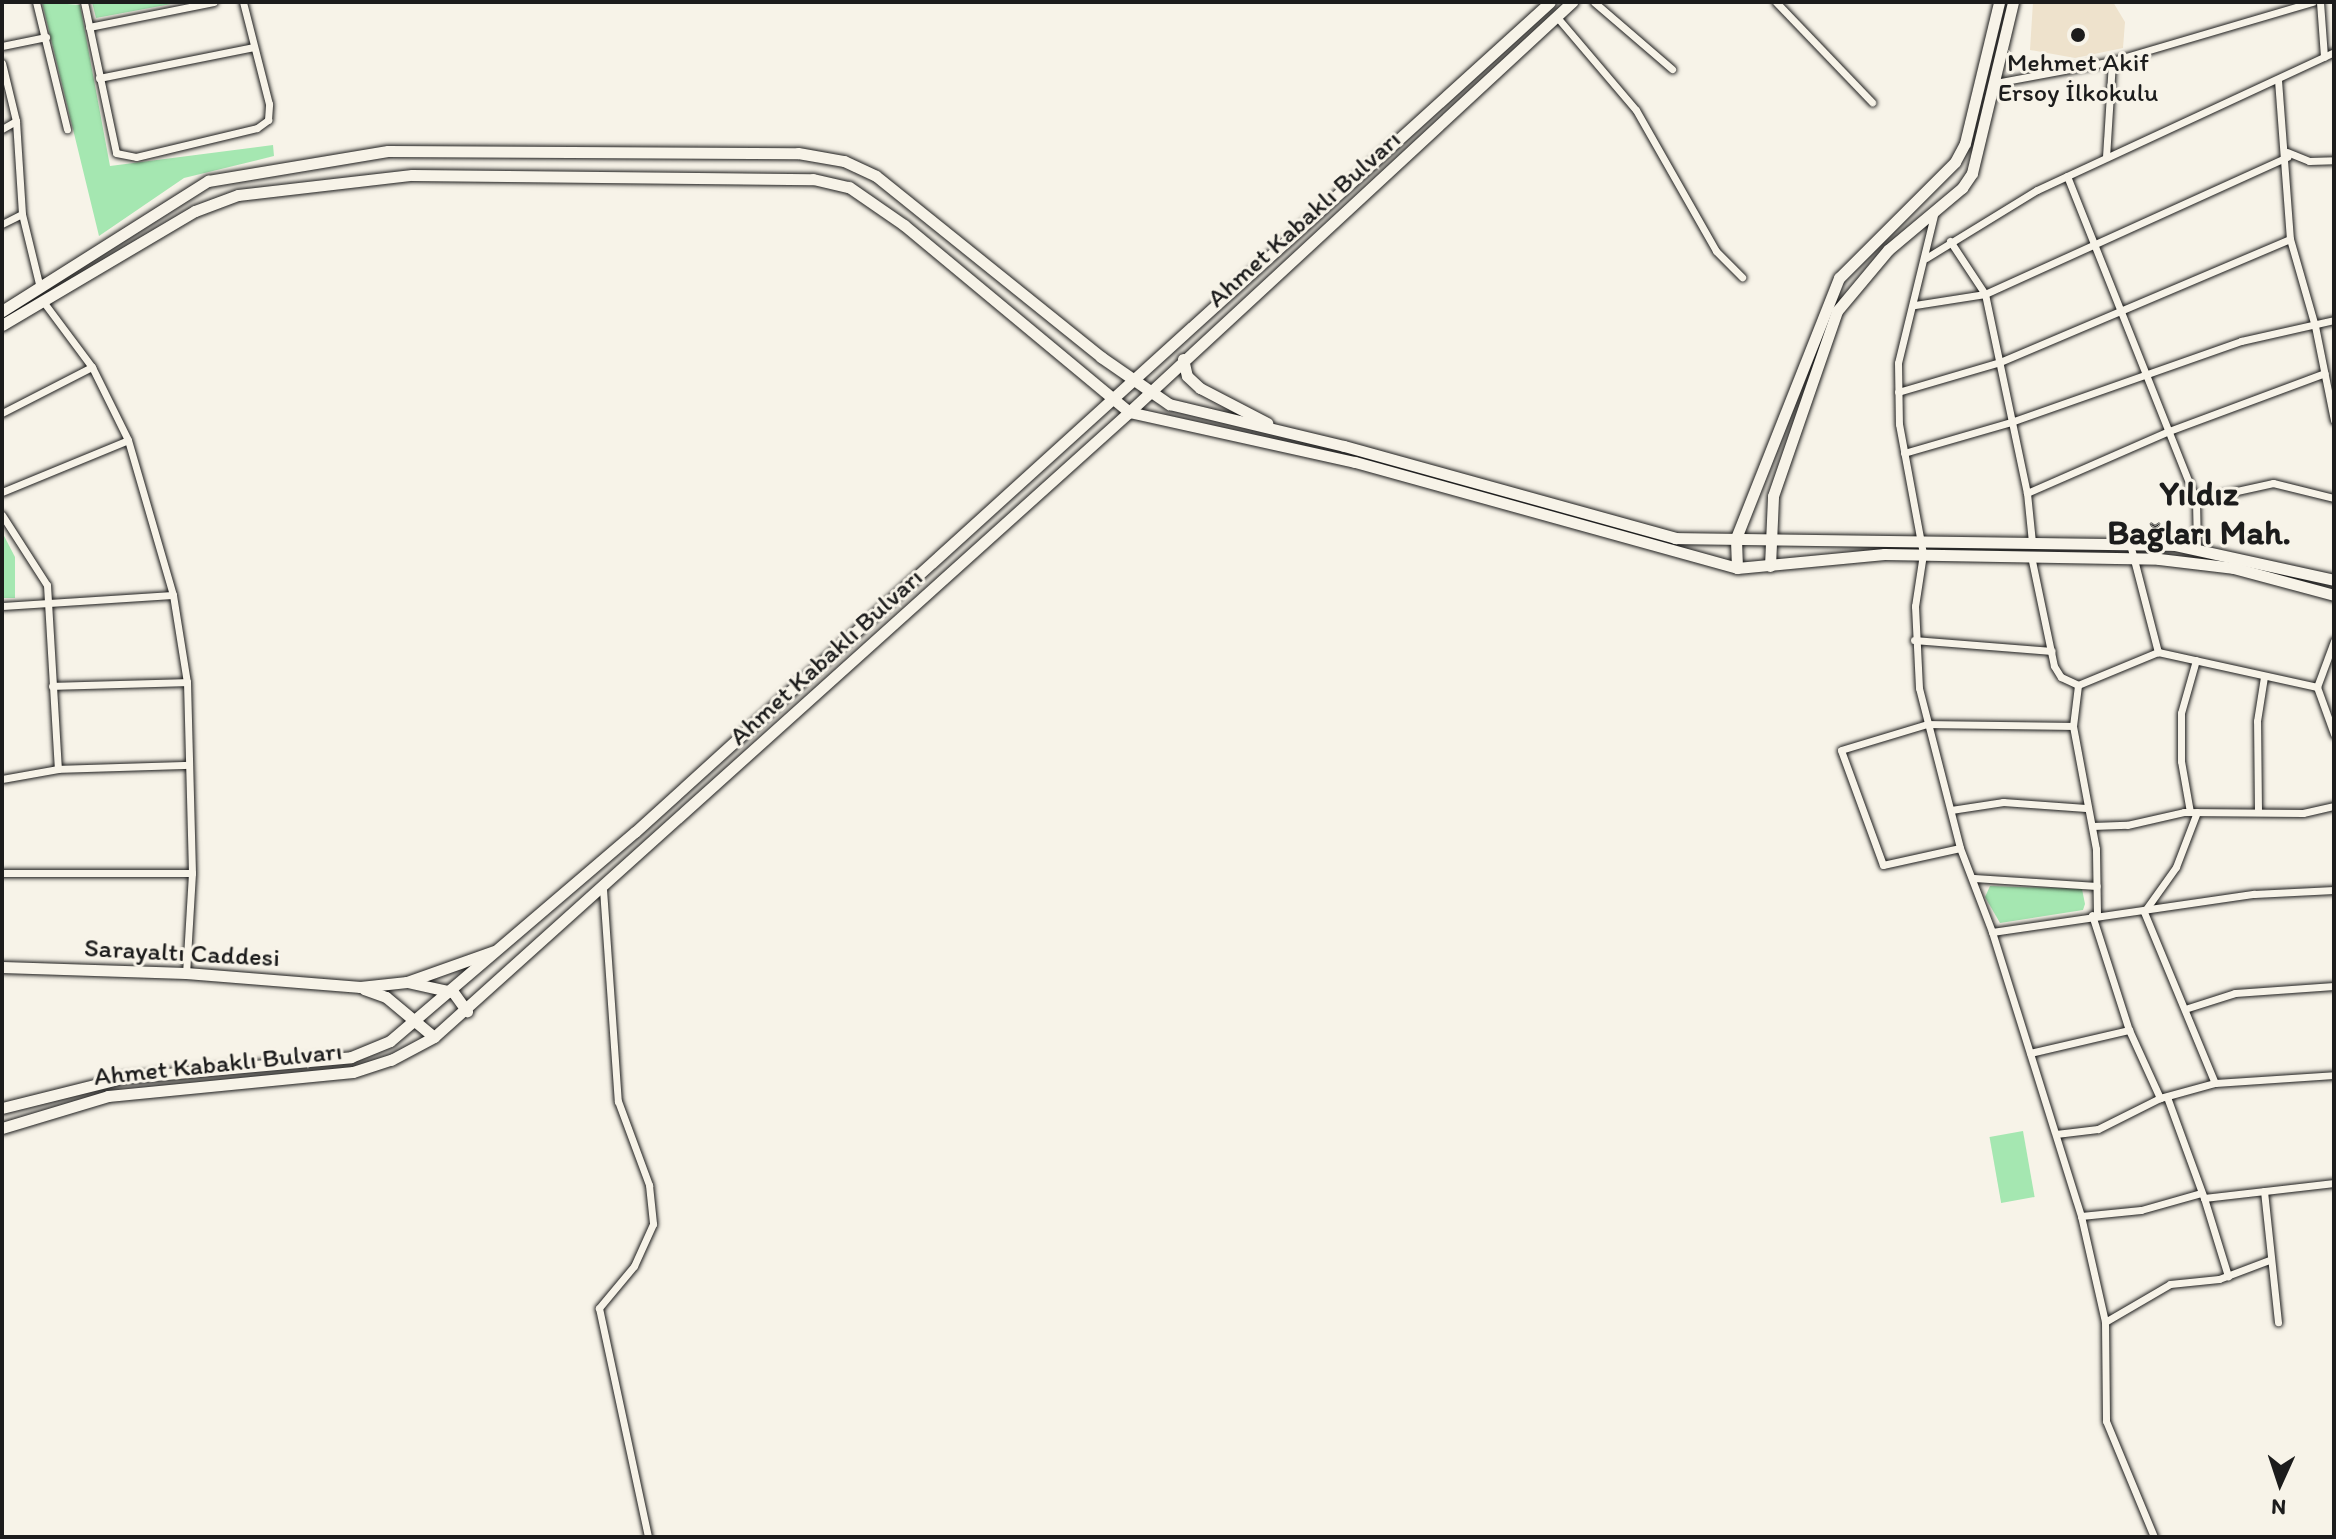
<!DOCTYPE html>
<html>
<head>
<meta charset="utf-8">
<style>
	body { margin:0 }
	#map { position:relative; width:2336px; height:1539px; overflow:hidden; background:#f7f3e8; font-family:Itim,sans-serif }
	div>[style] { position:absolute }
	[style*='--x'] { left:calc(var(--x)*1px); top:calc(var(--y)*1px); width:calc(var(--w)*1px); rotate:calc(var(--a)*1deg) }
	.built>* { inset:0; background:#eee2cc }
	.green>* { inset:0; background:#a5e7b1; transform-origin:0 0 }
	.roads { filter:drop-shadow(0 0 2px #1c1c1c) drop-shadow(0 0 2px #1c1c1c) }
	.street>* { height:7px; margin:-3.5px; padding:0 3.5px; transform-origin:3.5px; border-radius:3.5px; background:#f7f3e8 }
	.secondary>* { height:11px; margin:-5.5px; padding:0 5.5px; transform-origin:5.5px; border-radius:5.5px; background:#f7f3e8 }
	.dots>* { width:22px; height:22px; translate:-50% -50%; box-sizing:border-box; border:4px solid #f7f3e8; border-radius:50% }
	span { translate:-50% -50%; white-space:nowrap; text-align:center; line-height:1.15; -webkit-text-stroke:6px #f7f3e8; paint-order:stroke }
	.poi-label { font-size:26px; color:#1c1c1c }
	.street-label { font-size:26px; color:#1c1c1c }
	.district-label { font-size:34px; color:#1c1c1c; font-weight:700 }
	.frame { position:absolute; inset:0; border:4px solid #1c1c1c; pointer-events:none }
	.north { position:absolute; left:2240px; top:1443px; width:80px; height:80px; -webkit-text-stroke:6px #f7f3e8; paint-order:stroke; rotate:183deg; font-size:22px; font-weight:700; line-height:32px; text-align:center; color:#1c1c1c }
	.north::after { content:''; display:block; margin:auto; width:28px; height:36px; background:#1c1c1c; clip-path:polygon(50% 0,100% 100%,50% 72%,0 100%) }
</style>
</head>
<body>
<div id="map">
	<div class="built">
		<i style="clip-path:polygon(2033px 2px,2113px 2px,2125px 22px,2123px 48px,2075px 58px,2030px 50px)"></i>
	</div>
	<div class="green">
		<i style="clip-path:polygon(42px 2px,80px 5px,110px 166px,273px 145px,274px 156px,184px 178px,99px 236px)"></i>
		<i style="clip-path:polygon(92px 2px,182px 2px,96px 18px)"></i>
		<i style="clip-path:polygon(2px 532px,15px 557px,15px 598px,2px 598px)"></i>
		<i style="clip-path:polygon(1990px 886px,2082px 889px,2085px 904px,2083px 910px,2000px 923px,1985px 897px)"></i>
		<i style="left:2023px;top:1131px;width:67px;height:34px;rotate:80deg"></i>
	</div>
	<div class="roads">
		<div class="street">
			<i style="--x:36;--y:2;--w:131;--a:76.3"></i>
			<i style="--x:84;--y:2;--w:154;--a:78"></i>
			<i style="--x:116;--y:153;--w:20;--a:11"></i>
			<i style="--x:136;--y:157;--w:124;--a:-13.5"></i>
			<i style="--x:257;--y:128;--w:14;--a:-36"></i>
			<i style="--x:268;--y:120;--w:16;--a:-86"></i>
			<i style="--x:269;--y:104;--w:105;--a:-104.3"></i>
			<i style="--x:1594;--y:2;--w:103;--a:40.7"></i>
			<i style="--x:1776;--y:2;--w:139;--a:46.2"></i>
			<i style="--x:2320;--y:2;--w:55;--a:85.8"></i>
			<i style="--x:1556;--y:16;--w:123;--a:49.6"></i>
			<i style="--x:1636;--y:110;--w:162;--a:60.4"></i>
			<i style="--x:1716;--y:251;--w:37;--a:45"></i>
			<i style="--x:89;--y:27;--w:127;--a:-11.3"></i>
			<i style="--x:2;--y:46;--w:45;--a:-11.6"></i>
			<i style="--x:2;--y:63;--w:60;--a:76.4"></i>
			<i style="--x:16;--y:121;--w:93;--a:86.3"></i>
			<i style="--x:22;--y:214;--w:76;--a:76.3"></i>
			<i style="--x:99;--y:78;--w:158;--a:-11.3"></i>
			<i style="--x:2278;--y:80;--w:159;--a:85.7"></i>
			<i style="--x:2290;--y:239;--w:91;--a:74"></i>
			<i style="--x:2315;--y:326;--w:96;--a:78.6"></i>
			<i style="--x:1995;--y:83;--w:119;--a:-10.6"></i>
			<i style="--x:2112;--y:61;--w:209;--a:-16.4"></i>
			<i style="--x:2;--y:129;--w:16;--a:-30"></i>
			<i style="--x:2287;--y:152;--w:24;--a:22"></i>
			<i style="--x:2309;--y:161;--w:25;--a:-2"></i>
			<i style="--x:2106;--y:157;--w:96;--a:-86.4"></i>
			<i style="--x:2067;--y:176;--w:349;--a:68.3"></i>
			<i style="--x:2196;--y:500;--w:48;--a:88.8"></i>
			<i style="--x:1935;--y:211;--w:156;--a:103.7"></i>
			<i style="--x:1898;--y:363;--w:61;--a:89.1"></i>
			<i style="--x:1899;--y:424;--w:132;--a:79.5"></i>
			<i style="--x:1923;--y:554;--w:53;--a:98.7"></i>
			<i style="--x:1915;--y:606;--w:82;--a:87.2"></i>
			<i style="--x:1919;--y:688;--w:165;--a:75.6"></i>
			<i style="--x:1960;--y:848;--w:90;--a:69.1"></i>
			<i style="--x:1992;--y:932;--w:298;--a:72.6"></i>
			<i style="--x:2081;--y:1216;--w:109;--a:77.2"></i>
			<i style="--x:2105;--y:1322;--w:75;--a:-30.3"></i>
			<i style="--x:2170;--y:1284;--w:49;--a:-5.8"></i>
			<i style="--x:2219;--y:1279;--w:53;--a:-20.8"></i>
			<i style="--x:2;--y:224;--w:22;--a:-27"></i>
			<i style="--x:1950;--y:241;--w:64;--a:56.6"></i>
			<i style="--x:1985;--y:294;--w:203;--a:78.1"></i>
			<i style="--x:2027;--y:493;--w:49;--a:84.2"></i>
			<i style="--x:1926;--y:258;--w:130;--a:-31.5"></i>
			<i style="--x:2037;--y:190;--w:327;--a:-24.9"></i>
			<i style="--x:45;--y:304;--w:79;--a:53.3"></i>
			<i style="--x:92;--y:367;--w:81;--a:63.7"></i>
			<i style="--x:128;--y:440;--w:161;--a:73.8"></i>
			<i style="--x:173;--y:595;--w:88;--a:80.9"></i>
			<i style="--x:187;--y:682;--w:191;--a:88.5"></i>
			<i style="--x:192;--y:873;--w:100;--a:93.4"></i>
			<i style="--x:1915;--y:305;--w:71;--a:-8.9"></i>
			<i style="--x:1985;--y:294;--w:332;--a:-24.4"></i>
			<i style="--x:1898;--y:392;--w:106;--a:-16.4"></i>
			<i style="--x:2000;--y:362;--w:315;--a:-23"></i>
			<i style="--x:2;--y:413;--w:101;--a:-27.1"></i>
			<i style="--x:1904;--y:453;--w:111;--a:-16.2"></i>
			<i style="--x:2011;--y:422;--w:244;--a:-19.4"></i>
			<i style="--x:2241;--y:341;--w:95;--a:-12.7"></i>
			<i style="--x:2;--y:492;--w:136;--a:-22.4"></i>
			<i style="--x:2027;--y:493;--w:155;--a:-23.6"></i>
			<i style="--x:2169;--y:431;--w:166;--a:-20.4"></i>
			<i style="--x:2196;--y:500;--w:79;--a:-12.4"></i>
			<i style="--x:2273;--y:483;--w:63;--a:13.8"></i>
			<i style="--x:2;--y:515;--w:83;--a:57.3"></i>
			<i style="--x:47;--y:585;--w:184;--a:86.6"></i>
			<i style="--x:2130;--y:544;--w:112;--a:75.5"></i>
			<i style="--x:2031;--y:556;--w:112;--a:78.2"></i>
			<i style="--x:2054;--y:666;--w:13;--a:58"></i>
			<i style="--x:2061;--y:677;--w:19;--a:25"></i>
			<i style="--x:2;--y:606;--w:171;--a:-3.7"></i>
			<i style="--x:1914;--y:640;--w:138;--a:4.6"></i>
			<i style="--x:52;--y:686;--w:135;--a:-1.7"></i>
			<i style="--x:2317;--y:687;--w:49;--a:-69.7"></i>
			<i style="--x:2;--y:779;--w:57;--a:-10.1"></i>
			<i style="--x:58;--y:769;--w:130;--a:-1.8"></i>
			<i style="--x:1951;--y:810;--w:53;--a:-8.7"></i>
			<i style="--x:2003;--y:802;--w:83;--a:4.1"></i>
			<i style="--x:2258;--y:811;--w:90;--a:-90.6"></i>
			<i style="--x:2257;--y:721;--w:45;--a:-81"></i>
			<i style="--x:2190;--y:812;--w:52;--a:-100"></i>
			<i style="--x:2181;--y:761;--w:48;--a:-90"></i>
			<i style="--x:2181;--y:713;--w:55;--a:-74.2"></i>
			<i style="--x:2197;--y:812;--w:59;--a:110.9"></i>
			<i style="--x:2176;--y:867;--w:55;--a:125.4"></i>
			<i style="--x:2144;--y:912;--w:185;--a:67.5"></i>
			<i style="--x:2092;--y:826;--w:35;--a:-2"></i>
			<i style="--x:2127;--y:825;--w:58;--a:-12.8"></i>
			<i style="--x:2184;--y:812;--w:119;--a:0.5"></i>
			<i style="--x:2303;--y:813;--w:32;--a:-13"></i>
			<i style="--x:1960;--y:848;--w:79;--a:167.6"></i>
			<i style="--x:1883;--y:865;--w:122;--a:-110.1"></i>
			<i style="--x:1841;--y:750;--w:90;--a:-16.8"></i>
			<i style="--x:1927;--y:724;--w:146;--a:0.8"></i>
			<i style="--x:2;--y:873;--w:190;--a:0"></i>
			<i style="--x:1974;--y:878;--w:123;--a:3.7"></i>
			<i style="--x:603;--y:889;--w:213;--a:86"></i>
			<i style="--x:618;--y:1101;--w:90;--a:69.7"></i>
			<i style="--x:649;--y:1185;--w:39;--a:84"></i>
			<i style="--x:653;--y:1224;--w:46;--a:114.3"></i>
			<i style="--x:634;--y:1266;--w:55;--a:129.8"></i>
			<i style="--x:599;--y:1308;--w:234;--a:77.9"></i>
			<i style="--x:2092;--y:915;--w:121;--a:72.2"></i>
			<i style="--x:2129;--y:1030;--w:75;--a:65.5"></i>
			<i style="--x:2097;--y:915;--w:66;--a:-90.9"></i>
			<i style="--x:2096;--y:849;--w:125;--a:-100.6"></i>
			<i style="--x:2073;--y:726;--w:41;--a:-83"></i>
			<i style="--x:2078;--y:685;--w:87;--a:-22.4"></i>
			<i style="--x:2158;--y:652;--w:163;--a:12.4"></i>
			<i style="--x:2317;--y:687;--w:50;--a:70.1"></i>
			<i style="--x:1992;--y:932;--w:265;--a:-8.3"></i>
			<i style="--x:2254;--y:894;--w:80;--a:-2.9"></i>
			<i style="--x:2188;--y:1008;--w:49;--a:-17.7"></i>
			<i style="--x:2235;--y:993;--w:99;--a:-4"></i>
			<i style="--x:2030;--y:1053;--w:102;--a:-13.1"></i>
			<i style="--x:2167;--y:1097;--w:108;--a:69.9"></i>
			<i style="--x:2204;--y:1198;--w:131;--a:-6.6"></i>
			<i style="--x:2056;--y:1134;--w:42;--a:-6.8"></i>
			<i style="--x:2098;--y:1129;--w:69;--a:-26.6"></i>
			<i style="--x:2160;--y:1098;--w:57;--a:-15.3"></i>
			<i style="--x:2215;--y:1083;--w:119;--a:-3.8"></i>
			<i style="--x:2264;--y:1191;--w:132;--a:83.9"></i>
			<i style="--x:2204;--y:1198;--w:82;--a:72.9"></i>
			<i style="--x:2081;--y:1216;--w:60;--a:-5.7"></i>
			<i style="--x:2141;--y:1210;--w:62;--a:-15.8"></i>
			<i style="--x:2105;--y:1322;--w:99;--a:89.4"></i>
			<i style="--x:2106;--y:1421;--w:126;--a:67.5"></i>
		</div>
		<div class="secondary">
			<i style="--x:2;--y:311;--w:244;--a:-32.3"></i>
			<i style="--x:208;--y:181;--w:182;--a:-9.5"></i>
			<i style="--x:388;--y:151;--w:410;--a:0.3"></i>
			<i style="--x:798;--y:153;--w:47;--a:9.9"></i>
			<i style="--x:844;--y:161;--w:35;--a:25"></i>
			<i style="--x:876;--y:176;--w:289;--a:38.8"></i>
			<i style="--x:1101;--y:357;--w:83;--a:34.7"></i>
			<i style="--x:1169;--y:404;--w:180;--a:13.5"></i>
			<i style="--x:1344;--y:446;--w:344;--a:15.5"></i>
			<i style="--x:1675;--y:538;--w:500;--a:0.8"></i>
			<i style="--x:2175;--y:545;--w:163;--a:12.4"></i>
			<i style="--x:2;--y:325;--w:224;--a:-30.6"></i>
			<i style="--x:195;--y:211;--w:46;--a:-20.4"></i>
			<i style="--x:238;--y:195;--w:175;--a:-6.6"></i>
			<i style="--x:412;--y:175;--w:401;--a:0.6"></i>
			<i style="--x:813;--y:179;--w:37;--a:13"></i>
			<i style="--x:849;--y:187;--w:67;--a:34.6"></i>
			<i style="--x:904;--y:225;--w:293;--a:39.7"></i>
			<i style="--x:1129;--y:412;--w:231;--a:12.5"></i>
			<i style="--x:1355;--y:462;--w:396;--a:15.5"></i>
			<i style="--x:1737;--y:568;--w:148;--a:-5.4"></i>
			<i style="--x:1884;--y:554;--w:275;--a:1"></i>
			<i style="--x:2159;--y:559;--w:76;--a:6.8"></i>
			<i style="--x:2234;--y:568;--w:104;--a:15.1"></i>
			<i style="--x:1183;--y:359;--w:17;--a:77"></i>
			<i style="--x:1187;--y:376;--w:18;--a:43"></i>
			<i style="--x:1200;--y:388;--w:76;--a:27.6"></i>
			<i style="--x:1770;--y:566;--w:70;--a:-87.5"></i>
			<i style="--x:1773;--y:496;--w:196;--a:-70.9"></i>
			<i style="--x:1837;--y:311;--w:80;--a:-50.1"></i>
			<i style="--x:1888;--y:250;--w:97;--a:-40"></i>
			<i style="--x:1962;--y:188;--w:18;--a:-56"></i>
			<i style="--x:1972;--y:173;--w:176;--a:-76.5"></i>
			<i style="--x:1737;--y:568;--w:30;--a:-92"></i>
			<i style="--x:1736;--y:538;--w:280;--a:-68.4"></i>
			<i style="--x:1839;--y:278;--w:164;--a:-45"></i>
			<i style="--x:1955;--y:162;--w:21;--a:-62"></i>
			<i style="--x:1965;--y:143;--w:145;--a:-76.4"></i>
			<i style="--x:2;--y:967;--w:184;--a:1.9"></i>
			<i style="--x:186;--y:973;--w:175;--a:4.6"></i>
			<i style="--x:360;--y:987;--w:47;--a:-6.1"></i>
			<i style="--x:407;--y:982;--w:92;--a:-19.6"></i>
			<i style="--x:407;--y:982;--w:47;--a:12.3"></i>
			<i style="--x:453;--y:992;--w:24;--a:54"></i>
			<i style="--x:364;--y:989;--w:23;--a:20"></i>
			<i style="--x:386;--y:997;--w:62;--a:39.8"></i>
			<i style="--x:2;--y:1108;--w:124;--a:-14"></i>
			<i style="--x:122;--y:1078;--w:230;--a:-5.2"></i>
			<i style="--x:351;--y:1057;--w:42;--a:-22.3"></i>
			<i style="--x:390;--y:1041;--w:322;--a:-40.5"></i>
			<i style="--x:635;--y:832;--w:1235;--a:-42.21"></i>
			<i style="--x:2;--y:1128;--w:111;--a:-16.8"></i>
			<i style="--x:108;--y:1096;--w:246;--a:-5.6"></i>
			<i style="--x:353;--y:1072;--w:40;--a:-18"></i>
			<i style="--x:391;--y:1060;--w:49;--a:-28.1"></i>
			<i style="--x:434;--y:1037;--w:935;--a:-41.96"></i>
			<i style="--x:1129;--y:412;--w:604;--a:-42.78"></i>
		</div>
	</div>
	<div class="dots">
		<i style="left:2078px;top:35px;background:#1c1c1c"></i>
	</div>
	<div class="poi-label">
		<span style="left:2078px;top:78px">Mehmet Akif<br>Ersoy İlkokulu</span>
	</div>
	<div class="street-label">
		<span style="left:1304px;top:219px;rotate:-42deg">Ahmet Kabaklı Bulvarı</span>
		<span style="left:826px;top:657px;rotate:-42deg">Ahmet Kabaklı Bulvarı</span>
		<span style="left:182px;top:953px;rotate:3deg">Sarayaltı Caddesi</span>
		<span style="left:218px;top:1064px;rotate:-6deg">Ahmet Kabaklı Bulvarı</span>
	</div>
	<div class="district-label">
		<span style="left:2199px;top:513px">Yıldız<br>Bağları Mah.</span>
	</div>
	<div class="frame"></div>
	<div class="north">N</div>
</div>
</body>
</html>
